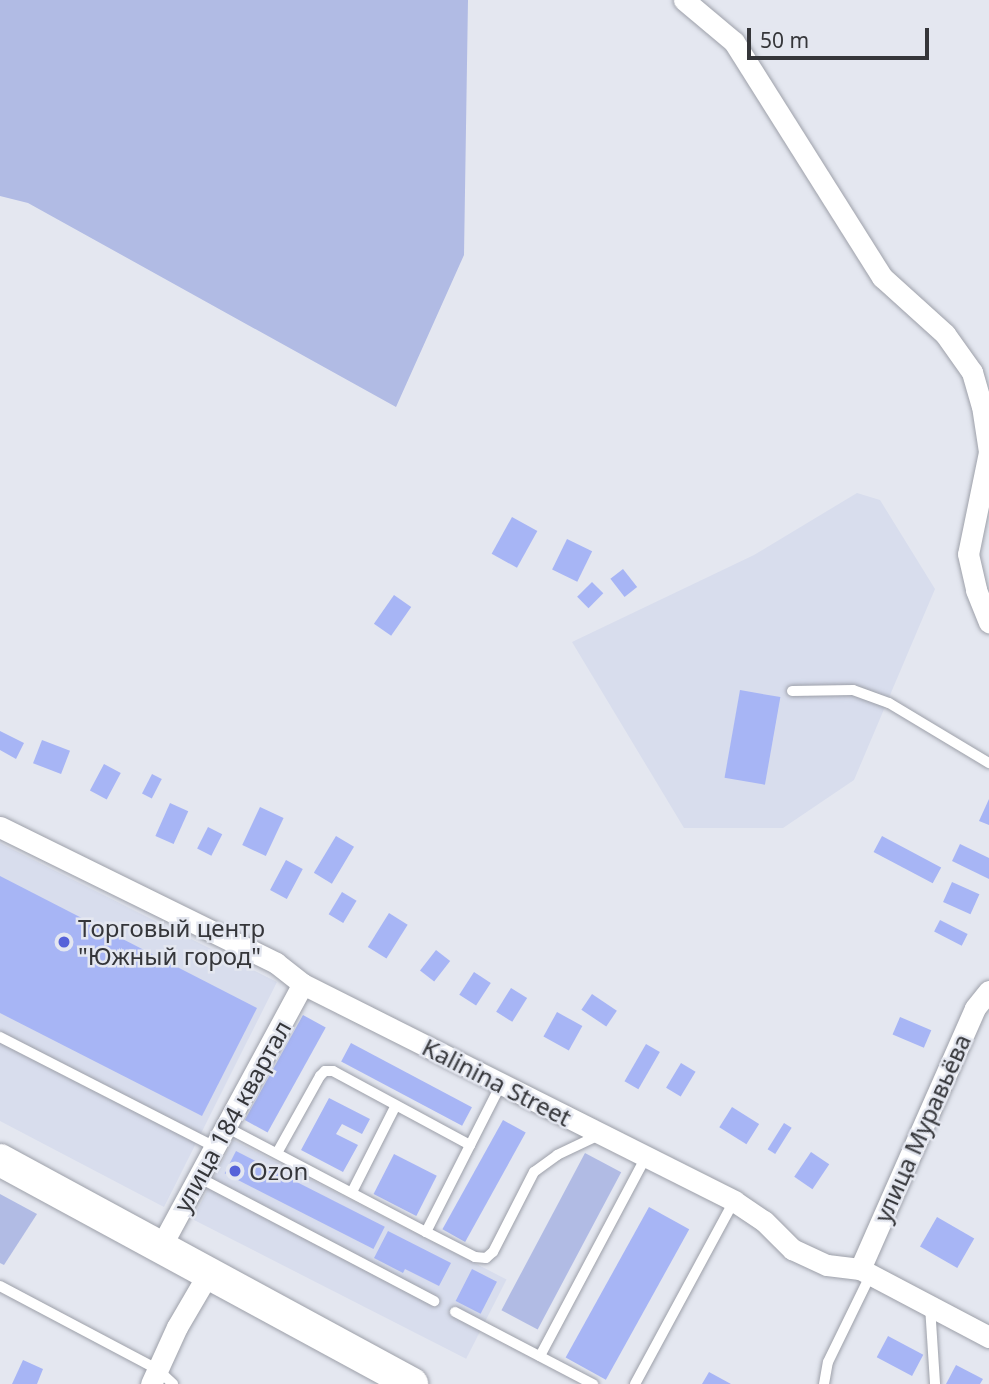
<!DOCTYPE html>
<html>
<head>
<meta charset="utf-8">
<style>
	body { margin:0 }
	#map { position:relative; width:989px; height:1384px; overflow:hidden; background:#e4e7f0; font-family:"Noto Sans",sans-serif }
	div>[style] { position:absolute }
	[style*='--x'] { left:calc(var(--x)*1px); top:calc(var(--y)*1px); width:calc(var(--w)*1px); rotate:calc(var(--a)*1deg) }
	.built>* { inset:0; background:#d8dded; transform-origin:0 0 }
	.green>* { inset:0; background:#b1bbe4; transform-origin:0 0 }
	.building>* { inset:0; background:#a7b5f5; transform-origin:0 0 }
	.roads { filter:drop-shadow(0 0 2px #9da0a9) drop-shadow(0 0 2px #9da0a9) }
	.lane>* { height:10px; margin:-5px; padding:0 5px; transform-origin:5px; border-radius:5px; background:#fff }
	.street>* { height:21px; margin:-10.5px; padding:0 10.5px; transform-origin:10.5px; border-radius:10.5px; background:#fff }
	.secondary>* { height:32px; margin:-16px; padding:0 16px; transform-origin:16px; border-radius:16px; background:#fff }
	.dots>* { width:19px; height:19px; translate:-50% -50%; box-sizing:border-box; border:4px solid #e4e7f0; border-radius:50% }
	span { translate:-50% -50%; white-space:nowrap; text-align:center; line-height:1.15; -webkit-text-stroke:5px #e4e7f0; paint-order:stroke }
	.poi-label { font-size:24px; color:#35363a }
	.left { translate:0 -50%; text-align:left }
	.street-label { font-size:24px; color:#35363a }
	.scale { position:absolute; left:747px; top:28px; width:182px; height:32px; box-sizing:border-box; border:4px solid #35363a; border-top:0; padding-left:9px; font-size:21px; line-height:24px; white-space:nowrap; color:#35363a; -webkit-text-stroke:5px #e4e7f0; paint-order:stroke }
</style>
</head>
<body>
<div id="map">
	<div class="built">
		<i style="clip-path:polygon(857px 493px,880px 500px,935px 589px,854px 780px,783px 828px,684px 828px,572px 642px,754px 555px)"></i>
		<i style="clip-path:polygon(0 843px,277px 982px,164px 1207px,0 1121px)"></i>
		<i style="left:233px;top:1140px;width:307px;height:89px;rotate:27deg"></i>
	</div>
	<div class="green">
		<i style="clip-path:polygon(0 0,468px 0,464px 255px,396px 407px,28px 203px,0 196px)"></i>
		<i style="left:585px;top:1153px;width:41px;height:178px;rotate:28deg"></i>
		<i style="clip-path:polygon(0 1194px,37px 1214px,4px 1265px,0 1263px)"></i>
	</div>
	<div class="building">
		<i style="left:512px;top:517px;width:29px;height:42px;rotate:29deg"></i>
		<i style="left:567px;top:539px;width:28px;height:34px;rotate:26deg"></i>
		<i style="left:623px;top:569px;width:23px;height:16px;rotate:52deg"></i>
		<i style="left:592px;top:582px;width:16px;height:21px;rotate:45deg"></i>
		<i style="left:394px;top:595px;width:21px;height:35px;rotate:35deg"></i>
		<i style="left:740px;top:690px;width:41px;height:89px;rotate:10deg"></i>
		<i style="clip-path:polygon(0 731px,24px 743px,16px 759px,0 750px)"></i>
		<i style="left:42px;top:740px;width:30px;height:25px;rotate:21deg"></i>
		<i style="left:104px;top:764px;width:19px;height:30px;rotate:28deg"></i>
		<i style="left:152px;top:774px;width:11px;height:22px;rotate:27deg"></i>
		<i style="clip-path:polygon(989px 799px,989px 825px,979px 821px)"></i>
		<i style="left:170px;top:803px;width:20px;height:36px;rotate:24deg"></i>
		<i style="left:260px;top:807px;width:26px;height:42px;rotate:25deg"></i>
		<i style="left:208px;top:827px;width:16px;height:24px;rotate:27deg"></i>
		<i style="left:336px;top:836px;width:21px;height:43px;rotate:31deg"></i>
		<i style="left:882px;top:836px;width:67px;height:18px;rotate:28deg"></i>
		<i style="clip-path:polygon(960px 844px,989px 858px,989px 879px,952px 861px)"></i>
		<i style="left:286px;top:860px;width:19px;height:34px;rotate:28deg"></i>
		<i style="clip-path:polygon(0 876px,257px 1008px,202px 1116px,0 1013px)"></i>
		<i style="left:952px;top:882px;width:30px;height:22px;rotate:24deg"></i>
		<i style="left:342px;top:892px;width:17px;height:26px;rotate:31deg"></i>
		<i style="left:389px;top:913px;width:22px;height:40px;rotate:32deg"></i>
		<i style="left:940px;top:920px;width:31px;height:13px;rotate:27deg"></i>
		<i style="left:436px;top:950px;width:18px;height:26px;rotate:38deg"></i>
		<i style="left:474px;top:972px;width:20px;height:27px;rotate:33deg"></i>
		<i style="left:511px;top:988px;width:19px;height:28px;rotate:32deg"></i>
		<i style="left:592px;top:994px;width:30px;height:19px;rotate:34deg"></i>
		<i style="left:557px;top:1012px;width:29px;height:28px;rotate:29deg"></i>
		<i style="left:303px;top:1015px;width:26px;height:120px;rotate:29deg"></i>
		<i style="left:900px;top:1017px;width:34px;height:19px;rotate:23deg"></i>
		<i style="left:351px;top:1043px;width:137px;height:21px;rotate:28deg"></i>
		<i style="left:646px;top:1044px;width:16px;height:43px;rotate:30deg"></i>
		<i style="left:681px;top:1063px;width:17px;height:29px;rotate:31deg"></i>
		<i style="clip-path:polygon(329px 1098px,370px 1119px,362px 1134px,342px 1124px,336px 1134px,358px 1145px,343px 1172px,301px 1150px)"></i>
		<i style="left:732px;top:1107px;width:32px;height:24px;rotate:32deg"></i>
		<i style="left:503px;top:1120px;width:26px;height:125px;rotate:29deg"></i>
		<i style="left:784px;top:1123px;width:9px;height:31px;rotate:32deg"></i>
		<i style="left:236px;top:1151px;width:167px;height:25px;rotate:27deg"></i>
		<i style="left:811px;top:1152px;width:22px;height:30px;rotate:34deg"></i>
		<i style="left:394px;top:1154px;width:48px;height:45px;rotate:27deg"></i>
		<i style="left:649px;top:1207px;width:46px;height:172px;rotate:29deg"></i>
		<i style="left:937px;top:1217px;width:43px;height:34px;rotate:30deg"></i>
		<i style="clip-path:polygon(388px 1231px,451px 1263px,439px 1286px,405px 1269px,403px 1273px,374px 1258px)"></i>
		<i style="left:472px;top:1269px;width:28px;height:36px;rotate:27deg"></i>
		<i style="left:888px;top:1336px;width:40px;height:24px;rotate:28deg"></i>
		<i style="clip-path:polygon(23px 1360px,43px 1369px,37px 1384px,12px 1384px)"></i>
		<i style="clip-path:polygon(956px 1365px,983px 1379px,980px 1384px,946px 1384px)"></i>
		<i style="clip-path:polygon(709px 1372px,731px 1384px,702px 1384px)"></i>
	</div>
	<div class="roads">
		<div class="lane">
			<i style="--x:792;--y:691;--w:61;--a:-0.9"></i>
			<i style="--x:853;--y:690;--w:38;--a:20"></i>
			<i style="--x:889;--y:703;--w:117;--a:31"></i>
			<i style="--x:0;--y:1037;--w:242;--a:27.1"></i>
			<i style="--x:226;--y:1127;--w:226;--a:27.7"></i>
			<i style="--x:426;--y:1232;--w:166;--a:-63.1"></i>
			<i style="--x:277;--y:1153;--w:88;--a:-60.8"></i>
			<i style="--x:320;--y:1076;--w:7;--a:-45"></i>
			<i style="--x:325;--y:1071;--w:8;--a:0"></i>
			<i style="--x:333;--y:1071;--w:156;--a:28.4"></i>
			<i style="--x:198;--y:1177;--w:267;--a:27.7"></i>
			<i style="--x:352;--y:1192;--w:97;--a:-63.2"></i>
			<i style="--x:426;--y:1232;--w:55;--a:27"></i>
			<i style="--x:475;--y:1257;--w:11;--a:5"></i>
			<i style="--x:486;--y:1258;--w:9;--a:-41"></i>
			<i style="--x:493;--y:1252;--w:90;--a:-62.9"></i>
			<i style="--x:534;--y:1172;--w:29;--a:-36"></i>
			<i style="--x:557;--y:1155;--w:49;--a:-25.5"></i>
			<i style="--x:0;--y:1286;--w:178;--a:27.9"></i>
			<i style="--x:157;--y:1369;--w:22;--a:43"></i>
			<i style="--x:930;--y:1306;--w:78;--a:86.3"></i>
			<i style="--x:455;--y:1312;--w:156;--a:27.6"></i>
			<i style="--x:540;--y:1356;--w:225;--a:-62"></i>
			<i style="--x:635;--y:1384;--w:208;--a:-61.6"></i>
			<i style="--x:824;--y:1384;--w:22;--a:-80"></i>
			<i style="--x:828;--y:1362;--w:98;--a:-64"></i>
		</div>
		<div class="street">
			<i style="--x:684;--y:0;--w:65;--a:40"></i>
			<i style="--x:734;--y:42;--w:278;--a:57.8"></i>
			<i style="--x:882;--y:277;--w:85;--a:42.1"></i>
			<i style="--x:945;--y:334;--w:47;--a:54.6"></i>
			<i style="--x:972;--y:372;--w:35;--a:74"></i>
			<i style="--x:982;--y:406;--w:47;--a:81.3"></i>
			<i style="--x:989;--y:452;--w:104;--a:101.6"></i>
			<i style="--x:968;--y:554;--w:37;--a:77"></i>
			<i style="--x:976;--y:590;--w:35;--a:68"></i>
			<i style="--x:0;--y:827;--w:308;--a:26.2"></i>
			<i style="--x:276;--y:963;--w:34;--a:38"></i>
			<i style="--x:303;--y:984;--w:483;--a:26.7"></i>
			<i style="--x:734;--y:1201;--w:36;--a:34"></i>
			<i style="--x:764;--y:1221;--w:40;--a:45"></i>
			<i style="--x:792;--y:1249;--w:38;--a:25"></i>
			<i style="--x:827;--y:1265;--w:33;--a:7"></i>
			<i style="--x:860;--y:1269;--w:146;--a:27.8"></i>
			<i style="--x:160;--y:1248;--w:300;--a:-61.6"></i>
			<i style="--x:860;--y:1269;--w:285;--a:-66.2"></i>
			<i style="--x:975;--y:1008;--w:22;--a:-51"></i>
			<i style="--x:151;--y:1384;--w:63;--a:-65.5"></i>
			<i style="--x:177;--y:1327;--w:61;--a:-59.7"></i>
		</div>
		<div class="secondary">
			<i style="--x:0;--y:1160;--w:469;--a:28.5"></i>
		</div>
	</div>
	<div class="dots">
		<i style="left:64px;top:942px;background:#5662d9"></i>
		<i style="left:235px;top:1171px;background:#5662d9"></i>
	</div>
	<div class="poi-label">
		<span class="left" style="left:78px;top:942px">Торговый центр<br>"Южный город"</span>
		<span class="left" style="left:249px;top:1171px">Ozon</span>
	</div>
	<div class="street-label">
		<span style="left:497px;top:1082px;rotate:27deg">Kalinina Street</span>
		<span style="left:232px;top:1116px;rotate:-61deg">улица 184 квартал</span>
		<span style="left:922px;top:1128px;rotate:-66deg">улица Муравьёва</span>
	</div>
	<div class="scale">50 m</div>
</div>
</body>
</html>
